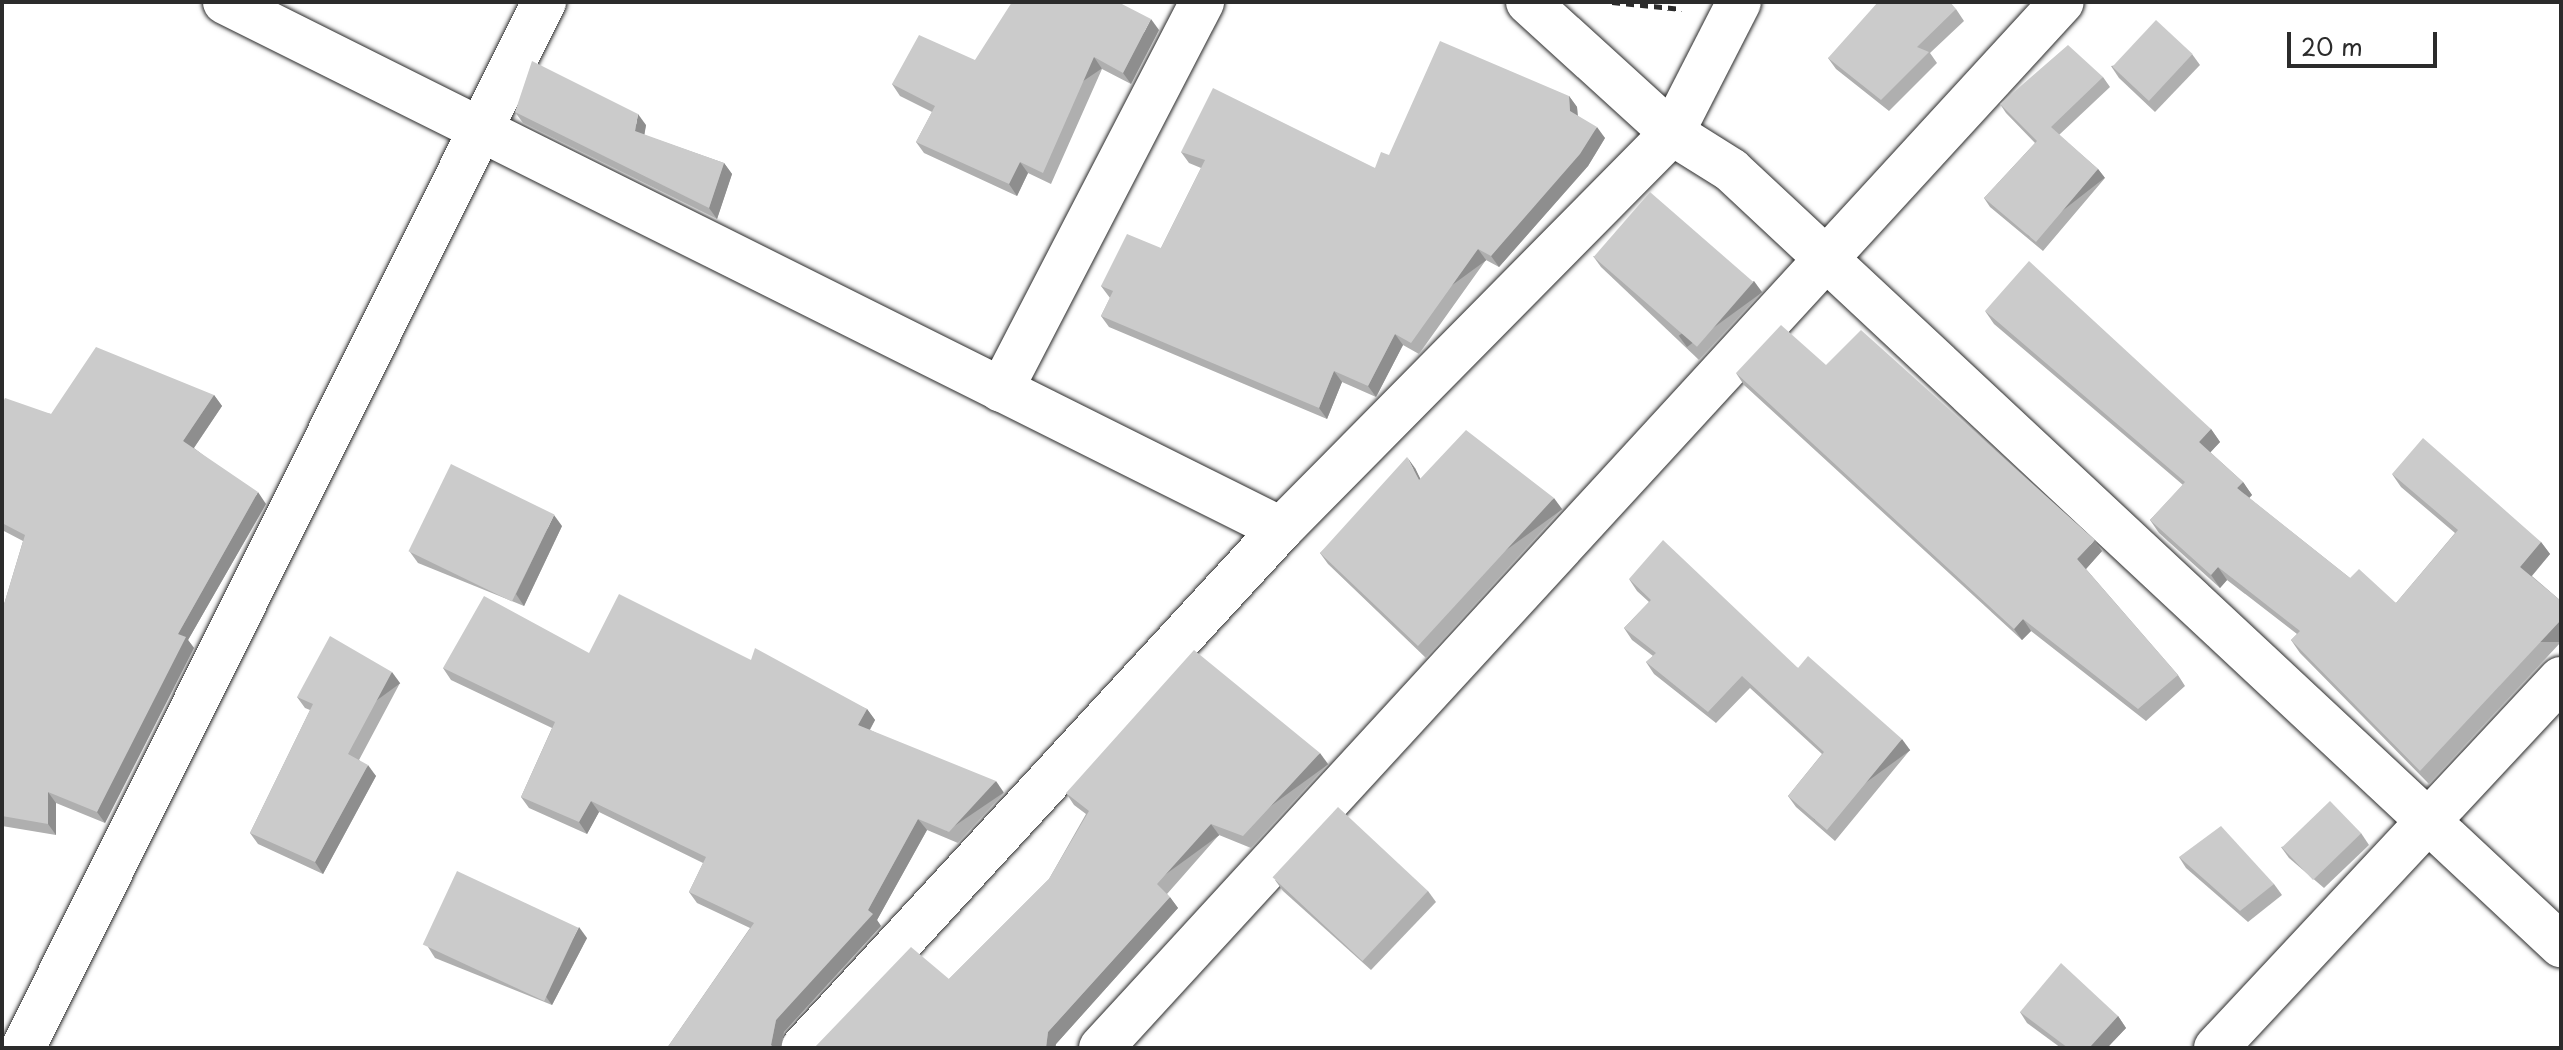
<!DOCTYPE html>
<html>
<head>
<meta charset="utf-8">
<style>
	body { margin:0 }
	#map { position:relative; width:2563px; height:1050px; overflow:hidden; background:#fff; font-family:"Playpen Sans",sans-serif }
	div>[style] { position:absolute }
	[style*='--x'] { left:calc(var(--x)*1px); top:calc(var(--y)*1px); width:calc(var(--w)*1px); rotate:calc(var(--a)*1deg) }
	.path>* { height:5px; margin-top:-2.5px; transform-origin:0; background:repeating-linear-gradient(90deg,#2b2b2b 0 8px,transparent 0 14px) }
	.roads { filter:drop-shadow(0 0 2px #2b2b2b) drop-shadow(0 0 2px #2b2b2b) }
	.minor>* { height:44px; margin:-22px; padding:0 22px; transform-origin:22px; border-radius:22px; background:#fff }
	.tertiary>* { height:44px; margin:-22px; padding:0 22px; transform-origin:22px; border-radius:22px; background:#fff }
	.wall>* { inset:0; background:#afafaf }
	.shaded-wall>* { inset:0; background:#8e8e8e; transform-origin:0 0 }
	.building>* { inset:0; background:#cbcbcb; transform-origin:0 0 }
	span { translate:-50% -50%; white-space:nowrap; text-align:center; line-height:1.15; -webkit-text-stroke:7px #fff; paint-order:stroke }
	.frame { position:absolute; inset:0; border:4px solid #2b2b2b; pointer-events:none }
	.scale { position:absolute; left:2287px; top:32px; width:150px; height:36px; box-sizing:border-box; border:4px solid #2b2b2b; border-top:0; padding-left:10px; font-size:24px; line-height:28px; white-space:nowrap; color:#2b2b2b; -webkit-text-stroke:6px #fff; paint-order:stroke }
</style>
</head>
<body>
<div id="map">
	<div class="path">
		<i style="--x:1612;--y:2;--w:70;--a:5.7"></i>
	</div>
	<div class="roads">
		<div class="minor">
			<i style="--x:225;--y:2;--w:1180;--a:26.52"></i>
			<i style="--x:1001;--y:390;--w:437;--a:-62.6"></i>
			<i style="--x:23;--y:1048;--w:1169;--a:-63.52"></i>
			<i style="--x:803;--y:1048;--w:706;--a:-47.35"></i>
			<i style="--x:1281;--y:529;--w:557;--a:-45.36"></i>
			<i style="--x:1101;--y:1048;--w:1420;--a:-47.43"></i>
			<i style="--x:2216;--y:1048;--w:505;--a:-46.93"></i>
		</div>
		<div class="tertiary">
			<i style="--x:1528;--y:2;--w:195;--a:42.3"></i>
			<i style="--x:1672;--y:133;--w:70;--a:32.1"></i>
			<i style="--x:1731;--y:170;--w:1136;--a:43.04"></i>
			<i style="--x:1672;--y:133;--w:147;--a:-62.9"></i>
		</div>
	</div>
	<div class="wall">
		<i style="clip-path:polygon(1956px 9px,1964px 21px,1930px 53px,1937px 63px,1889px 111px,1836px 69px,1828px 58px)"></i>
		<i style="clip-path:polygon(1159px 30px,1131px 84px,1102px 69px,1051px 184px,1028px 173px,1017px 196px,924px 153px,916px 142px,932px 112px,900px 96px,892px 84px,975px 60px)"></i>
		<i style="clip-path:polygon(2192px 54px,2200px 65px,2155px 112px,2119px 78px,2111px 66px)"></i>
		<i style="clip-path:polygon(2103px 77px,2110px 87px,2059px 135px,2098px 169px,2105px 178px,2043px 251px,1990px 207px,1984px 198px,2035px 143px,2006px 113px,2000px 104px)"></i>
		<i style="clip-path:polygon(1569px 96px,1577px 107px,1578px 116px,1605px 138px,1588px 166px,1499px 267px,1486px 260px,1419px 354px,1403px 345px,1376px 397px,1342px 382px,1327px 419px,1109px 327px,1101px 316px,1110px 298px,1101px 286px,1161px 248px,1201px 168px,1189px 163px,1181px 152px,1375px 168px)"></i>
		<i style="clip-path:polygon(515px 112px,646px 125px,644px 135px,724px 163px,732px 174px,717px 219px,523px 123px)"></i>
		<i style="clip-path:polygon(1593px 256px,1762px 292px,1699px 360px,1601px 267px)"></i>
		<i style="clip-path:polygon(1985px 311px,2211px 429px,2220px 442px,2210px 452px,2243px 482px,2252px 495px,2249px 498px,2350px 578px,2396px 603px,2455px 533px,2401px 487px,2392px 474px,2541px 542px,2550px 554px,2532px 576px,2561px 601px,2561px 642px,2429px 784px,2300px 653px,2291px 640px,2297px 634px,2227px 580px,2220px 588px,2159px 533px,2150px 520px,2183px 485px,1994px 324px)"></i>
		<i style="clip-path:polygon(1736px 373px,2102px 551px,2086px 569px,2178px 675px,2185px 686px,2146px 721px,2031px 631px,2022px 640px,1744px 385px)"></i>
		<i style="clip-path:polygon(214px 395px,222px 406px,194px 448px,266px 504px,188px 640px,194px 648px,105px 823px,56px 803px,56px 835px,2px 826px,2px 611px,23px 541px,2px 530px,2px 404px,51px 414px)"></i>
		<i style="clip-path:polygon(1415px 468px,1420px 479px,1562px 509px,1426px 658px,1328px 564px,1320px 553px)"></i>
		<i style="clip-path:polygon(562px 526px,524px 606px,418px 563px,410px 552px)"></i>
		<i style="clip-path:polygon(1629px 579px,1798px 668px,1910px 750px,1835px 841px,1796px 807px,1788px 796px,1822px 754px,1750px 688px,1716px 723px,1654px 674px,1646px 662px,1653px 656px,1632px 640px,1624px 628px,1649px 602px,1637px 591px)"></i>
		<i style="clip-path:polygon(589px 653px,751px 660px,867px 709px,875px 720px,870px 730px,1004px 793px,958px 843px,927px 830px,877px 920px,881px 926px,784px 1032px,781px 1048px,667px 1048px,750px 928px,697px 903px,689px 892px,703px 863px,599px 812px,587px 834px,529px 808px,521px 797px,552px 728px,451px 680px,443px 668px)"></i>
		<i style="clip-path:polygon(400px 683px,359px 760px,376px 776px,323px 874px,258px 844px,250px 833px,310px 710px,305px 708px,297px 697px)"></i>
		<i style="clip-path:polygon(1328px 764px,1251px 848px,1219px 835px,1167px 894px,1178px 908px,1056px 1044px,1055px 1048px,814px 1048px,949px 979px,1049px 879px,1086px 814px,1074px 805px,1066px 793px)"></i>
		<i style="clip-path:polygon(2361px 833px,2369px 845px,2324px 888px,2289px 858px,2281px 847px)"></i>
		<i style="clip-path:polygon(2179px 857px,2274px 884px,2282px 895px,2248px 922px,2186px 868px)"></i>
		<i style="clip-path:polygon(1275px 880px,1428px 891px,1436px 902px,1371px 970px,1283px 891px)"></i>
		<i style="clip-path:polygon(587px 938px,552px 1005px,435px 958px,428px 947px)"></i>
		<i style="clip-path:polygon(2020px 1012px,2118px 1016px,2126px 1028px,2107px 1048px,2061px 1048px,2027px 1023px)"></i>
	</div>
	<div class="shaded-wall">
		<i style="clip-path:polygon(1151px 19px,1159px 30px,1131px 84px,1123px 73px)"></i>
		<i style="left:1094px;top:57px;width:14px;height:127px;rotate:56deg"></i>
		<i style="clip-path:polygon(1569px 96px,1577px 107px,1578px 122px,1570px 111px)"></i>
		<i style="clip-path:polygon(638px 114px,646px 125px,643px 143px,635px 131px)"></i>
		<i style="clip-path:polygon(1597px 127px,1605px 138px,1588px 166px,1499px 267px,1491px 256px)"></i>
		<i style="clip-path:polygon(1020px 162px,1028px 173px,1017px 196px,1009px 184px)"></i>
		<i style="clip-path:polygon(724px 163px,732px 174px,717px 219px,709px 208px)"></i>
		<i style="left:2098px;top:169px;width:11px;height:96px;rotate:52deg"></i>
		<i style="left:1478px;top:249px;width:14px;height:115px;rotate:54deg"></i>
		<i style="left:1754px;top:281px;width:14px;height:93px;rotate:54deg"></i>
		<i style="clip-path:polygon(1395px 334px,1403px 345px,1376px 397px,1368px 386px)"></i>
		<i style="clip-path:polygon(1334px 371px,1342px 382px,1327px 419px,1319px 408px)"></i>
		<i style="clip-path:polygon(214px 395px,222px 406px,191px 452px,183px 441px)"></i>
		<i style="clip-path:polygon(2211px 429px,2220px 442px,2208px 455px,2199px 442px)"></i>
		<i style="clip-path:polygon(1407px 457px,1415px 468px,1427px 492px,1419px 480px)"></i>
		<i style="clip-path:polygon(2243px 482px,2252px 495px,2246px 501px,2237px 488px)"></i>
		<i style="clip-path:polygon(258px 492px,266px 504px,188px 640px,194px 648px,105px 823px,97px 812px,178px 634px)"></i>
		<i style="left:1554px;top:498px;width:14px;height:201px;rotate:54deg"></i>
		<i style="clip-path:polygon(554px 515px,562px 526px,524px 606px,516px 594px)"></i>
		<i style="clip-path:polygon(2095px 540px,2102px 551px,2085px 570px,2077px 559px)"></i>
		<i style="clip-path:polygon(2541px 542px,2550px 554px,2529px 579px,2520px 567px)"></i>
		<i style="clip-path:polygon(2218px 567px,2227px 580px,2220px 588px,2211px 575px)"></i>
		<i style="clip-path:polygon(2023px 619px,2031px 631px,2022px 640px,2014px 629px)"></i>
		<i style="left:2561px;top:620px;width:22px;height:207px;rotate:90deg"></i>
		<i style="left:392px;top:672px;width:14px;height:93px;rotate:54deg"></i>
		<i style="clip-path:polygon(867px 709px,875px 720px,866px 736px,858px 725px)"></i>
		<i style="left:1902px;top:739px;width:14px;height:118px;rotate:54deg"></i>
		<i style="left:1320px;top:753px;width:14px;height:113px;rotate:54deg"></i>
		<i style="clip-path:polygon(368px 765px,376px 776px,323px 874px,315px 862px)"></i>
		<i style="left:996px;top:781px;width:14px;height:69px;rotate:56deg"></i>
		<i style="clip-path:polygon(48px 792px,56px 803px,56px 835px,48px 824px)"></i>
		<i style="clip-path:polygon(591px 801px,599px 812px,587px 834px,579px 822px)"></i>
		<i style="clip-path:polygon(918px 819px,927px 830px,877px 920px,881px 926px,784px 1032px,781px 1048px,774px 1048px,771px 1045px,776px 1020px,868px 910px)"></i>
		<i style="left:1211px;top:824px;width:14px;height:81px;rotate:54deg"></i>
		<i style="clip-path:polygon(1170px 897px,1178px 908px,1056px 1044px,1055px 1048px,1046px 1048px,1048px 1032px)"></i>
		<i style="clip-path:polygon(579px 927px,587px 938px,552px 1005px,544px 994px)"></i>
		<i style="clip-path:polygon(2118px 1016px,2126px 1028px,2107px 1048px,2089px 1048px)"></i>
	</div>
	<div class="building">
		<i style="clip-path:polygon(1012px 2px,1118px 2px,1151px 19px,1123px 73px,1094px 57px,1043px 173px,1020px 162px,1009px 184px,916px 142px,935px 106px,892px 84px,919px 35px,975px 60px)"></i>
		<i style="clip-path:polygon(1878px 2px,1950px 2px,1956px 9px,1917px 47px,1929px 52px,1881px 100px,1828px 58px)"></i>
		<i style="left:2156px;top:20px;width:50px;height:64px;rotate:43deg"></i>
		<i style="clip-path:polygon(1440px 41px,1569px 96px,1570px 111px,1597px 127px,1580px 154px,1491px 256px,1478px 249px,1411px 343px,1395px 334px,1368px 386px,1334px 371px,1319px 408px,1101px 316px,1113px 291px,1101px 286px,1127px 234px,1161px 248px,1205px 160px,1181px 152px,1213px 88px,1375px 168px,1381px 152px,1389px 155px)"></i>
		<i style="clip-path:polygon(2068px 45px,2103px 77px,2051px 127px,2098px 169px,2036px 242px,1984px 198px,2037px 141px,2000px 104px)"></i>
		<i style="clip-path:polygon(532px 61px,638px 114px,635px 131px,724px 163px,709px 208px,515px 112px)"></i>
		<i style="left:1650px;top:192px;width:137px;height:86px;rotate:41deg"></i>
		<i style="clip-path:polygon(2029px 261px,2211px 429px,2199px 442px,2243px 482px,2237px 488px,2350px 578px,2359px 569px,2396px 603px,2458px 530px,2392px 474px,2423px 438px,2541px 542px,2520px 567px,2561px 601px,2561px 620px,2420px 771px,2291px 640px,2300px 631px,2218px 567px,2211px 575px,2150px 520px,2185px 482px,1985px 311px)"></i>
		<i style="clip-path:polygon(1781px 325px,1826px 365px,1861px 330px,2095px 540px,2077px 559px,2178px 675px,2138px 709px,2023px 619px,2014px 629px,1736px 373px)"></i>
		<i style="clip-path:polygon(96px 347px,214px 395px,183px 441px,258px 492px,178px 634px,186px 637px,97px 812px,48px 792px,48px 824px,2px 816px,2px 611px,25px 535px,2px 523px,2px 404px,5px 398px,51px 414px)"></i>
		<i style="clip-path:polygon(1466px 430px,1554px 498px,1418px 646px,1320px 553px,1407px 457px,1419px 480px)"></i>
		<i style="left:451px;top:464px;width:115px;height:97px;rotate:26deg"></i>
		<i style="clip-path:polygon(1663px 540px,1798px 668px,1808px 656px,1902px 739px,1827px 830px,1788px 796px,1824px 752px,1742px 676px,1708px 712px,1646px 662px,1656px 653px,1624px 628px,1651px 600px,1629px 579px)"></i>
		<i style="clip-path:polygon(619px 594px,751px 660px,755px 648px,867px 709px,858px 725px,996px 781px,949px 832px,918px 819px,868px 910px,873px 914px,776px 1020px,771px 1045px,774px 1048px,667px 1048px,754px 923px,689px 892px,706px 857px,591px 801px,579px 822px,521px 797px,555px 722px,443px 668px,484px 596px,589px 653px)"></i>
		<i style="clip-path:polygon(330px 636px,392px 672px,348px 754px,368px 765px,315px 862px,250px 833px,313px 704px,297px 697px)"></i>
		<i style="clip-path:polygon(1194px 650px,1320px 753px,1243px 836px,1211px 824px,1157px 884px,1170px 897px,1048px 1032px,1046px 1048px,814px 1048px,911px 947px,949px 979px,1049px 879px,1089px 811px,1066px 793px)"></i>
		<i style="left:2330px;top:801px;width:45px;height:67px;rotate:46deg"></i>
		<i style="left:1338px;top:807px;width:123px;height:96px;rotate:43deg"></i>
		<i style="clip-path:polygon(2221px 826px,2274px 884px,2240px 911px,2179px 857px)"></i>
		<i style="left:457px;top:871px;width:134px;height:81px;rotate:25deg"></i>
		<i style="clip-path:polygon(2061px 963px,2118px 1016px,2089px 1048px,2068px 1048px,2020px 1012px)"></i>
	</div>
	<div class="frame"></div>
	<div class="scale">20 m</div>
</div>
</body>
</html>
